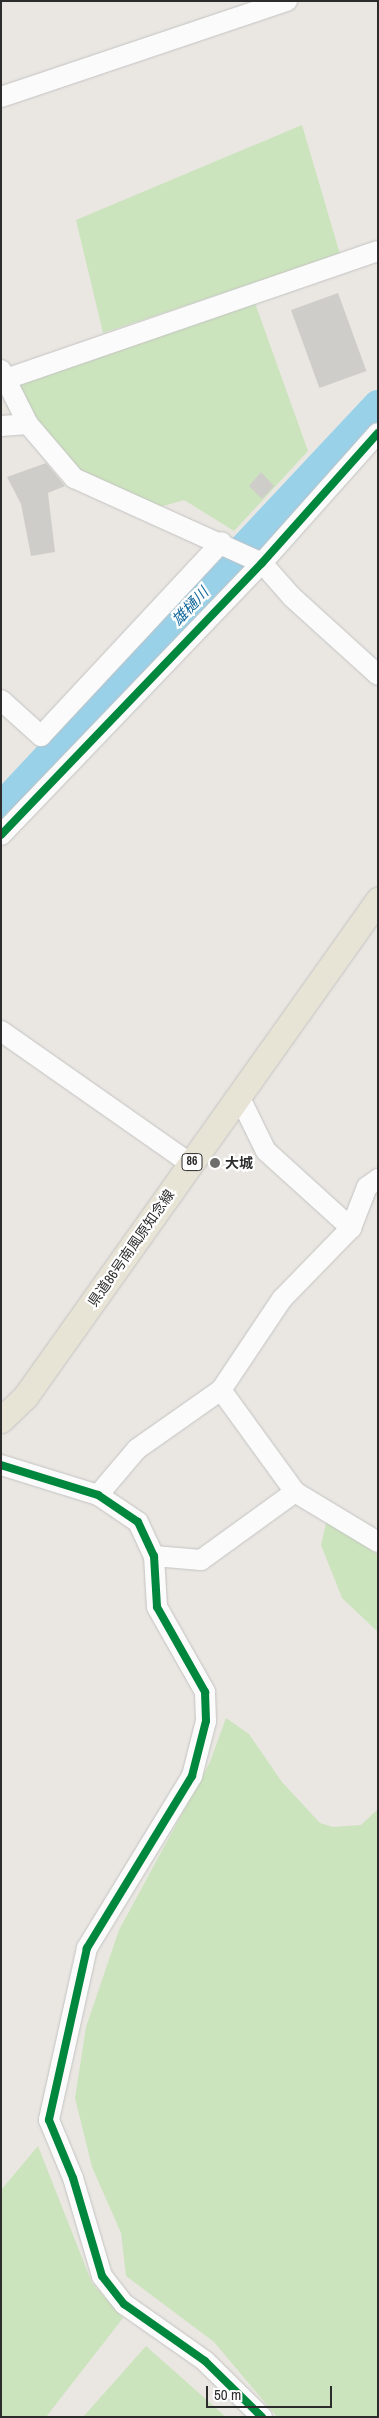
<!DOCTYPE html>
<html>
<head>
<meta charset="utf-8">
<style>
	body { margin:0 }
	#map { position:relative; width:379px; height:2418px; overflow:hidden; background:#eae7e2; font-family:"Archivo Narrow","Noto Sans JP",sans-serif }
	div>[style] { position:absolute }
	[style*='--x'] { left:calc(var(--x)*1px); top:calc(var(--y)*1px); width:calc(var(--w)*1px); rotate:calc(var(--a)*1deg) }
	.green>* { inset:0; background:#cce4bd }
	.river>* { height:30px; margin:-15px; padding:0 15px; transform-origin:15px; border-radius:15px; background:#99d1e9 }
	.building>* { inset:0; background:#cfcdc9; transform-origin:0 0 }
	.roads { filter:drop-shadow(0 0 1px #c3c3c3) drop-shadow(0 0 1px #c3c3c3) }
	.minor>* { height:20px; margin:-10px; padding:0 10px; transform-origin:10px; border-radius:10px; background:#fcfbfb }
	.major>* { height:25px; margin:-12.5px; padding:0 12.5px; transform-origin:12.5px; border-radius:12.5px; background:#e7e3d5 }
	.cycleway>* { height:8px; margin:-4px; padding:0 4px; transform-origin:4px; border-radius:4px; background:#00873e }
	.dots>* { width:14px; height:14px; translate:-50% -50%; box-sizing:border-box; border:2px solid #fff; border-radius:50% }
	span { translate:-50% -50%; white-space:nowrap; text-align:center; line-height:1.15; -webkit-text-stroke:4.5px #fff; paint-order:stroke }
	.shield-label span { padding:1px 4px; background:#fff; border:1px solid; border-radius:4px; -webkit-text-stroke-width:0 }
	.shield-label { font-size:12px; color:#2c2c2c; font-weight:700 }
	.poi-label { font-size:14px; color:#2c2c2c; font-weight:700 }
	.left { translate:0 -50%; text-align:left }
	.street-label { font-size:14px; color:#2c2c2c }
	.water-label { font-size:15px; color:#11679b; font-style:italic }
	.frame { position:absolute; inset:0; border:2px solid #2c2c2c; pointer-events:none }
	.scale { position:absolute; left:206px; top:2386px; width:126px; height:22px; box-sizing:border-box; border:2px solid #2c2c2c; border-top:0; padding-left:6px; font-size:15px; line-height:18px; white-space:nowrap; color:#2c2c2c; -webkit-text-stroke:4px #fff; paint-order:stroke }
</style>
</head>
<body>
<div id="map">
	<div class="green">
		<i style="clip-path:polygon(302px 125px,340px 254px,103px 333px,76px 220px)"></i>
		<i style="clip-path:polygon(255px 303px,308px 451px,234px 531px,184px 500px,153px 509px,78px 472px,52px 444px,23px 399px,18px 384px)"></i>
		<i style="clip-path:polygon(327px 1519px,378px 1555px,378px 1632px,342px 1598px,321px 1545px)"></i>
		<i style="clip-path:polygon(226px 1718px,249px 1734px,282px 1782px,320px 1823px,333px 1827px,361px 1825px,378px 1809px,378px 2417px,277px 2417px,214px 2342px,126px 2276px,121px 2233px,92px 2167px,75px 2098px,86px 2027px,119px 1930px,210px 1762px)"></i>
		<i style="clip-path:polygon(38px 2146px,92px 2283px,123px 2318px,46px 2417px,1px 2417px,1px 2190px)"></i>
		<i style="clip-path:polygon(146px 2346px,226px 2417px,83px 2417px)"></i>
	</div>
	<div class="river">
		<i style="--x:1;--y:807;--w:551;--a:-46.84"></i>
	</div>
	<div class="building">
		<i style="left:338px;top:293px;width:83px;height:50px;rotate:70deg"></i>
		<i style="clip-path:polygon(46px 463px,65px 486px,48px 493px,55px 552px,31px 556px,21px 504px,7px 477px)"></i>
		<i style="clip-path:polygon(261px 472px,274px 486px,262px 499px,249px 486px)"></i>
	</div>
	<div class="roads">
		<div class="minor">
			<i style="--x:1;--y:97;--w:302;--a:-18.6"></i>
			<i style="--x:1;--y:370;--w:60;--a:63.4"></i>
			<i style="--x:28;--y:424;--w:71;--a:49.6"></i>
			<i style="--x:74;--y:478;--w:206;--a:24.3"></i>
			<i style="--x:262;--y:563;--w:45;--a:48.6"></i>
			<i style="--x:292;--y:597;--w:116;--a:42.2"></i>
			<i style="--x:6;--y:379;--w:393;--a:-19"></i>
			<i style="--x:1;--y:426;--w:27;--a:-4"></i>
			<i style="--x:1;--y:700;--w:54;--a:42"></i>
			<i style="--x:41;--y:736;--w:265;--a:-47"></i>
			<i style="--x:1;--y:835;--w:377;--a:-46.2"></i>
			<i style="--x:262;--y:563;--w:174;--a:-48.3"></i>
			<i style="--x:1;--y:1031;--w:232;--a:35"></i>
			<i style="--x:239;--y:1096;--w:61;--a:63.9"></i>
			<i style="--x:266;--y:1151;--w:115;--a:42.2"></i>
			<i style="--x:221;--y:1390;--w:126;--a:54"></i>
			<i style="--x:295;--y:1492;--w:97;--a:31.1"></i>
			<i style="--x:1;--y:1465;--w:102;--a:17.2"></i>
			<i style="--x:98;--y:1495;--w:48;--a:34"></i>
			<i style="--x:138;--y:1522;--w:38;--a:65"></i>
			<i style="--x:154;--y:1556;--w:51;--a:86.6"></i>
			<i style="--x:157;--y:1607;--w:98;--a:60.5"></i>
			<i style="--x:205;--y:1692;--w:29;--a:88"></i>
			<i style="--x:206;--y:1721;--w:57;--a:104.3"></i>
			<i style="--x:192;--y:1776;--w:202;--a:121.4"></i>
			<i style="--x:87;--y:1948;--w:176;--a:102.5"></i>
			<i style="--x:49;--y:2120;--w:63;--a:67.5"></i>
			<i style="--x:73;--y:2178;--w:102;--a:73.5"></i>
			<i style="--x:102;--y:2276;--w:36;--a:52"></i>
			<i style="--x:124;--y:2304;--w:99;--a:35.1"></i>
			<i style="--x:205;--y:2361;--w:80;--a:44.5"></i>
			<i style="--x:98;--y:1495;--w:60;--a:-49.7"></i>
			<i style="--x:137;--y:1449;--w:103;--a:-35.1"></i>
			<i style="--x:221;--y:1390;--w:110;--a:-56.2"></i>
			<i style="--x:282;--y:1299;--w:99;--a:-45.8"></i>
			<i style="--x:351;--y:1228;--w:44;--a:-68.7"></i>
			<i style="--x:367;--y:1187;--w:14;--a:-36"></i>
			<i style="--x:154;--y:1556;--w:47;--a:4.9"></i>
			<i style="--x:201;--y:1560;--w:116;--a:-35.9"></i>
		</div>
		<div class="major">
			<i style="--x:1;--y:1420;--w:33;--a:-44"></i>
			<i style="--x:25;--y:1397;--w:610;--a:-54.62"></i>
		</div>
	</div>
	<div class="cycleway">
		<i style="--x:1;--y:835;--w:377;--a:-46.2"></i>
		<i style="--x:262;--y:563;--w:174;--a:-48.3"></i>
		<i style="--x:1;--y:1465;--w:102;--a:17.2"></i>
		<i style="--x:98;--y:1495;--w:48;--a:34"></i>
		<i style="--x:138;--y:1522;--w:38;--a:65"></i>
		<i style="--x:154;--y:1556;--w:51;--a:86.6"></i>
		<i style="--x:157;--y:1607;--w:98;--a:60.5"></i>
		<i style="--x:205;--y:1692;--w:29;--a:88"></i>
		<i style="--x:206;--y:1721;--w:57;--a:104.3"></i>
		<i style="--x:192;--y:1776;--w:202;--a:121.4"></i>
		<i style="--x:87;--y:1948;--w:176;--a:102.5"></i>
		<i style="--x:49;--y:2120;--w:63;--a:67.5"></i>
		<i style="--x:73;--y:2178;--w:102;--a:73.5"></i>
		<i style="--x:102;--y:2276;--w:36;--a:52"></i>
		<i style="--x:124;--y:2304;--w:99;--a:35.1"></i>
		<i style="--x:205;--y:2361;--w:80;--a:44.5"></i>
	</div>
	<div class="dots">
		<i style="left:215px;top:1163px;background:#6e6d6c"></i>
	</div>
	<div class="shield-label">
		<span style="left:192px;top:1162px">86</span>
	</div>
	<div class="poi-label">
		<span class="left" style="left:225px;top:1163px">大城</span>
	</div>
	<div class="street-label">
		<span style="left:131px;top:1248px;rotate:-55deg">県道86号南風原知念線</span>
	</div>
	<div class="water-label">
		<span style="left:190px;top:606px;rotate:-47deg">雄樋川</span>
	</div>
	<div class="frame"></div>
	<div class="scale">50 m</div>
</div>
</body>
</html>
